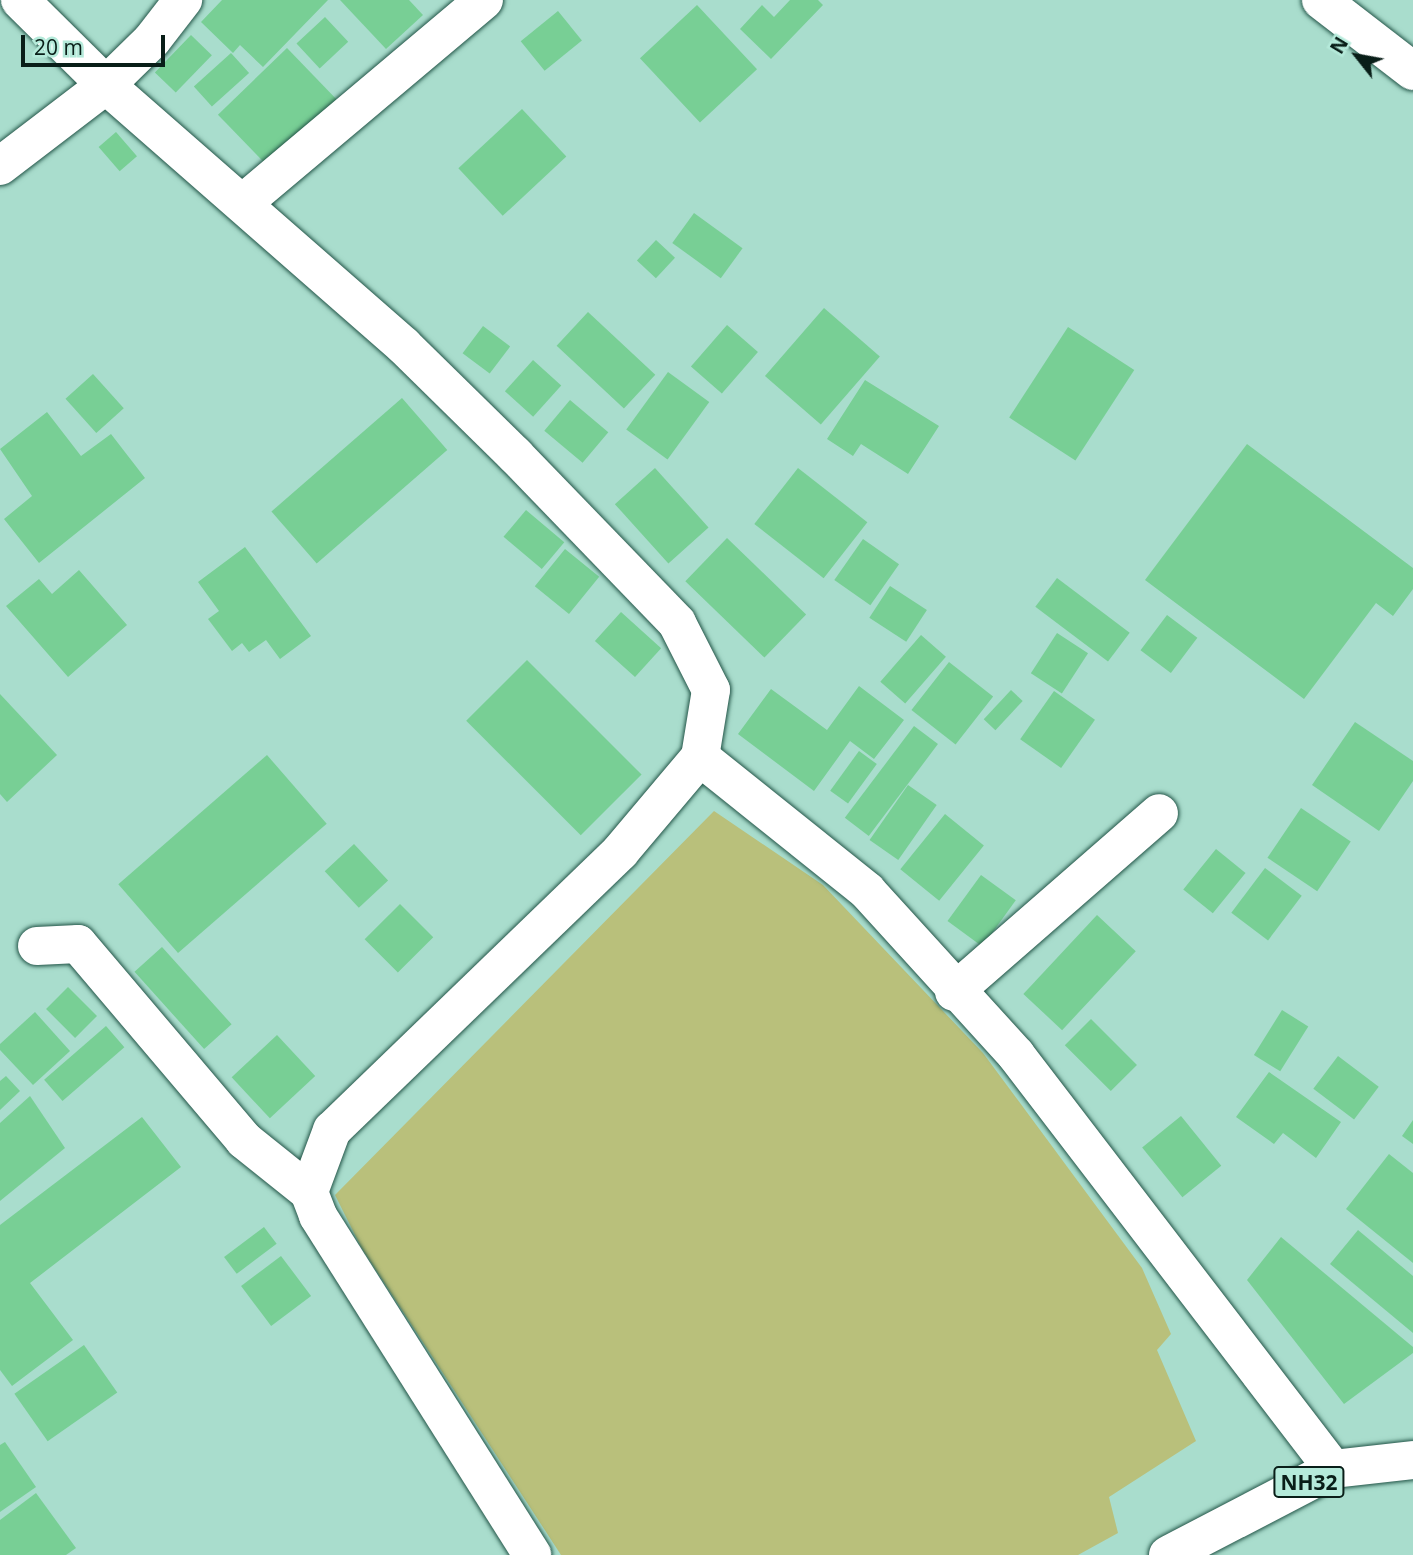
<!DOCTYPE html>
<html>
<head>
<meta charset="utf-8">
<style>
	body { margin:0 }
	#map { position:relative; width:1413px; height:1555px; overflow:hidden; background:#a9ddcd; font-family:"Open Sans",sans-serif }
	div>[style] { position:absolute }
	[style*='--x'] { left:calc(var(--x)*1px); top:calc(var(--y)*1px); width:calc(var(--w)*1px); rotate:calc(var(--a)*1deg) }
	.green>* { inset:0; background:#b9c07b }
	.building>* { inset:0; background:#78cf95; transform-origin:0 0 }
	.roads { filter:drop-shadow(0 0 2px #235548) drop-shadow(0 0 2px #235548) }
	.street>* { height:38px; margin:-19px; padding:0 19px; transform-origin:19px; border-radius:19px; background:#fff }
	.primary>* { height:38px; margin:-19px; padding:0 19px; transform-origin:19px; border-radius:19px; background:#fff }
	span { translate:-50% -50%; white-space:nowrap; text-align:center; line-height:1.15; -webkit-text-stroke:6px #b5eada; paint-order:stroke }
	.shield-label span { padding:2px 5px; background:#b5eada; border:2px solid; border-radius:5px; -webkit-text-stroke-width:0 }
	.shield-label { font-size:21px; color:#091e18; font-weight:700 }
	.north { position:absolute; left:1322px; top:21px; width:70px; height:70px; -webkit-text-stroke:5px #b5eada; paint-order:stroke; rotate:301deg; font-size:19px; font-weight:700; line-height:28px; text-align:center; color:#091e18 }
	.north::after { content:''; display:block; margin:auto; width:24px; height:32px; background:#091e18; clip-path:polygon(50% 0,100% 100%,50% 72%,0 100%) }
	.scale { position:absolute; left:21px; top:35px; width:144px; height:32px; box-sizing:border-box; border:4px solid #091e18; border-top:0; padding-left:9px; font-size:21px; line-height:24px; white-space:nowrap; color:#091e18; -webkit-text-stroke:5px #b5eada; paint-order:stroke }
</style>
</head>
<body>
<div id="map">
	<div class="green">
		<i style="clip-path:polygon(714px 811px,823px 885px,983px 1053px,1142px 1268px,1171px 1334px,1157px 1350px,1196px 1441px,1109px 1497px,1118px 1533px,1078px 1555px,561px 1555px,361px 1247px,335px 1195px)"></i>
	</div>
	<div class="building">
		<i style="clip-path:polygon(222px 0,328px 0,263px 67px,240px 45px,233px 53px,201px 22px)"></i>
		<i style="clip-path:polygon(340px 0,409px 0,423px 15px,386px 49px)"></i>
		<i style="clip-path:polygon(790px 0,818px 0,823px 5px,771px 59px,740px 29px,762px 5px,774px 17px)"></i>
		<i style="left:697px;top:5px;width:88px;height:78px;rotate:47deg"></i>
		<i style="left:558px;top:11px;width:38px;height:48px;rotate:51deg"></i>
		<i style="left:325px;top:17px;width:34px;height:39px;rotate:47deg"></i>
		<i style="left:191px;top:35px;width:29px;height:52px;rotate:44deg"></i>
		<i style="left:287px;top:48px;width:76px;height:96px;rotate:46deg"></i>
		<i style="left:231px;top:53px;width:27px;height:50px;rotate:48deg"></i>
		<i style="left:522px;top:109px;width:65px;height:87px;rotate:47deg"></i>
		<i style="left:116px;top:132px;width:32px;height:23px;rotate:49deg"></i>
		<i style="left:694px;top:213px;width:60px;height:37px;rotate:36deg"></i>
		<i style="left:656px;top:240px;width:26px;height:28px;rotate:43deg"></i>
		<i style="left:824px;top:308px;width:74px;height:90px;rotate:41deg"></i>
		<i style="left:588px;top:312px;width:92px;height:46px;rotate:43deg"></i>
		<i style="left:727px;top:325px;width:41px;height:55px;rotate:41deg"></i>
		<i style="left:483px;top:326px;width:34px;height:34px;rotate:37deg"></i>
		<i style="left:1068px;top:327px;width:79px;height:108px;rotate:33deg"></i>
		<i style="left:533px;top:360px;width:38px;height:42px;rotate:42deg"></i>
		<i style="left:668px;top:372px;width:51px;height:71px;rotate:36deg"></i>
		<i style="left:93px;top:374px;width:46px;height:37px;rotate:48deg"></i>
		<i style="clip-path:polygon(865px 380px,939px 426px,908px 474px,861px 444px,853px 456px,827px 439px)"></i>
		<i style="left:402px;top:398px;width:69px;height:173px;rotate:49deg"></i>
		<i style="left:570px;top:400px;width:50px;height:40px;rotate:40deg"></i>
		<i style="clip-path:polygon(47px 412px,81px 456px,111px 434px,145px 478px,39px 563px,4px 519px,32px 496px,0 449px)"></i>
		<i style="clip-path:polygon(1247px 444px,1413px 568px,1413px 589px,1393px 616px,1376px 603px,1304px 699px,1145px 580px)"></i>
		<i style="left:655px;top:468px;width:80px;height:54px;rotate:48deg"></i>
		<i style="left:798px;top:468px;width:88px;height:71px;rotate:38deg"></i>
		<i style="left:526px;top:510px;width:50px;height:35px;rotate:40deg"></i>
		<i style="left:727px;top:538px;width:110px;height:60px;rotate:44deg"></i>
		<i style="left:863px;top:539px;width:44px;height:50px;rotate:35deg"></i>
		<i style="clip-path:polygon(245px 547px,311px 636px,280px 659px,266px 640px,249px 652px,242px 643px,232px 651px,208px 619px,219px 611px,198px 582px)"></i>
		<i style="left:565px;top:549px;width:44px;height:48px;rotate:39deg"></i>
		<i style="clip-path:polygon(79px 570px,127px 625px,68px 677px,6px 606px,39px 579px,52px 594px)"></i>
		<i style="left:1057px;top:578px;width:91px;height:36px;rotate:37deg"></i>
		<i style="left:890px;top:586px;width:44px;height:38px;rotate:33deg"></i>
		<i style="left:621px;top:612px;width:54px;height:39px;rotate:42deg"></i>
		<i style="left:1167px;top:615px;width:38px;height:44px;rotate:37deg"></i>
		<i style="left:1057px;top:633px;width:37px;height:48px;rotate:33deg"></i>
		<i style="left:921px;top:635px;width:33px;height:62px;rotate:41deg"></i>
		<i style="left:527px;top:660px;width:162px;height:86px;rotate:45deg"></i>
		<i style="left:949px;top:662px;width:56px;height:61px;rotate:38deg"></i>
		<i style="clip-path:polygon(859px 686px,904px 720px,874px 759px,850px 741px,814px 791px,738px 734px,771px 689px,827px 730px)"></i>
		<i style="left:1011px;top:690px;width:16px;height:40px;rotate:43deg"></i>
		<i style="left:1054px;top:691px;width:50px;height:59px;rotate:35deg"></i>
		<i style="clip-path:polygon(0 694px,57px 755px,7px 802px,0 794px)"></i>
		<i style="clip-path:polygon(1355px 722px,1413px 761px,1413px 781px,1379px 831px,1312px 785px)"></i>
		<i style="left:914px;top:726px;width:30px;height:115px;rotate:37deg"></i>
		<i style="left:859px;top:751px;width:22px;height:49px;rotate:36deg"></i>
		<i style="left:267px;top:755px;width:91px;height:197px;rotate:49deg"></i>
		<i style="left:908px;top:785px;width:35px;height:67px;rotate:35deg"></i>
		<i style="left:1301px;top:808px;width:60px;height:60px;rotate:34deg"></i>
		<i style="left:945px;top:814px;width:50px;height:71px;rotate:39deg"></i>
		<i style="left:354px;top:844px;width:50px;height:40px;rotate:47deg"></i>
		<i style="left:1216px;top:849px;width:38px;height:52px;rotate:39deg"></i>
		<i style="left:1265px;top:868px;width:46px;height:56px;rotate:37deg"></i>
		<i style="left:981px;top:875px;width:43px;height:57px;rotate:36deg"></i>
		<i style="left:400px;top:904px;width:47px;height:50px;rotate:45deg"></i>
		<i style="left:1097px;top:915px;width:53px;height:108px;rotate:43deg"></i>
		<i style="left:162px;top:947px;width:104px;height:37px;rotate:48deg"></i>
		<i style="left:68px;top:987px;width:41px;height:31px;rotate:45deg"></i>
		<i style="left:1282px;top:1010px;width:31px;height:53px;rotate:32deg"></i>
		<i style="clip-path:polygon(35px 1012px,70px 1051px,33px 1085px,0 1050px,0 1044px)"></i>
		<i style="left:1091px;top:1019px;width:65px;height:37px;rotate:45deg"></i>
		<i style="left:106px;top:1026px;width:28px;height:82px;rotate:49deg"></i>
		<i style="left:277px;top:1035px;width:56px;height:62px;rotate:47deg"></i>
		<i style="left:1338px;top:1056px;width:51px;height:41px;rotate:37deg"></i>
		<i style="clip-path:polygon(1269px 1072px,1341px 1122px,1316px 1158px,1283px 1133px,1274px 1144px,1236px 1117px)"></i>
		<i style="clip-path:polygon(6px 1076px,20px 1091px,0 1110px,0 1081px)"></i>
		<i style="clip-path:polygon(30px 1096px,65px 1148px,0 1201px,0 1123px)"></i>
		<i style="left:1181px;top:1116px;width:64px;height:50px;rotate:51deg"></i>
		<i style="clip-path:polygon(142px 1117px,181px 1167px,30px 1283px,73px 1340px,12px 1386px,0 1370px,0 1225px)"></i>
		<i style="clip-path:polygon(1413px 1120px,1413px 1144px,1402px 1136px)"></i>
		<i style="clip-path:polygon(1389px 1154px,1413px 1173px,1413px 1263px,1346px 1209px)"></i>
		<i style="left:264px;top:1227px;width:21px;height:50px;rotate:53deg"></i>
		<i style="clip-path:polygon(1358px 1230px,1413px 1276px,1413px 1333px,1330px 1264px)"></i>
		<i style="clip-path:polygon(1281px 1237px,1413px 1347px,1413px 1353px,1344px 1404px,1247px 1280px)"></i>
		<i style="left:281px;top:1256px;width:50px;height:50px;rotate:53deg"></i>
		<i style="left:84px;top:1345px;width:58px;height:85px;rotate:55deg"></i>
		<i style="clip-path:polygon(5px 1442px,36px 1487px,0 1512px,0 1445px)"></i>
		<i style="clip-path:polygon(36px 1493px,76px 1548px,66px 1555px,0 1555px,0 1520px)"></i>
	</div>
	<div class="roads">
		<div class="street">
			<i style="--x:20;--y:0;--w:121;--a:44.7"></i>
			<i style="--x:106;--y:85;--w:396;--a:41.2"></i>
			<i style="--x:404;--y:346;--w:156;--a:44.5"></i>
			<i style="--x:515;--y:455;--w:233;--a:46"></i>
			<i style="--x:677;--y:623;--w:75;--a:63.1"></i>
			<i style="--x:711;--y:690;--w:68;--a:99.3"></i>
			<i style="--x:700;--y:757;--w:124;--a:130.1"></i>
			<i style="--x:620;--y:852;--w:400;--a:136"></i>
			<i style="--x:332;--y:1130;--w:66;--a:110.4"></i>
			<i style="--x:309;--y:1192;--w:26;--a:69"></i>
			<i style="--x:318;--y:1216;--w:401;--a:57.7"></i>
			<i style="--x:1321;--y:0;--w:116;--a:37.7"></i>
			<i style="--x:0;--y:166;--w:133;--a:-37.4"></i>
			<i style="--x:106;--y:85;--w:64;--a:-44.4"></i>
			<i style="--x:152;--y:40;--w:51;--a:-52.2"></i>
			<i style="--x:243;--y:203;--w:315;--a:-40.1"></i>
			<i style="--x:700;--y:757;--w:214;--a:38.7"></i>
			<i style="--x:867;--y:891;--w:222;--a:47.7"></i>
			<i style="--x:1016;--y:1055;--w:521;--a:52.56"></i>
			<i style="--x:37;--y:946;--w:41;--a:-2.8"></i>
			<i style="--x:78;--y:944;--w:257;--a:49.7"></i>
			<i style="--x:244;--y:1140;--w:83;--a:38.7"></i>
			<i style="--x:954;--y:992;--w:272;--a:-41.1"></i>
		</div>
		<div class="primary">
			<i style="--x:1168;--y:1555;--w:186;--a:-27.5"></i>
			<i style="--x:1333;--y:1469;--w:81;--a:-6.4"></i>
		</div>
	</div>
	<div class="shield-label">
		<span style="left:1309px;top:1482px">NH32</span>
	</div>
	<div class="north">N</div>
	<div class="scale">20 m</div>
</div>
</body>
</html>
